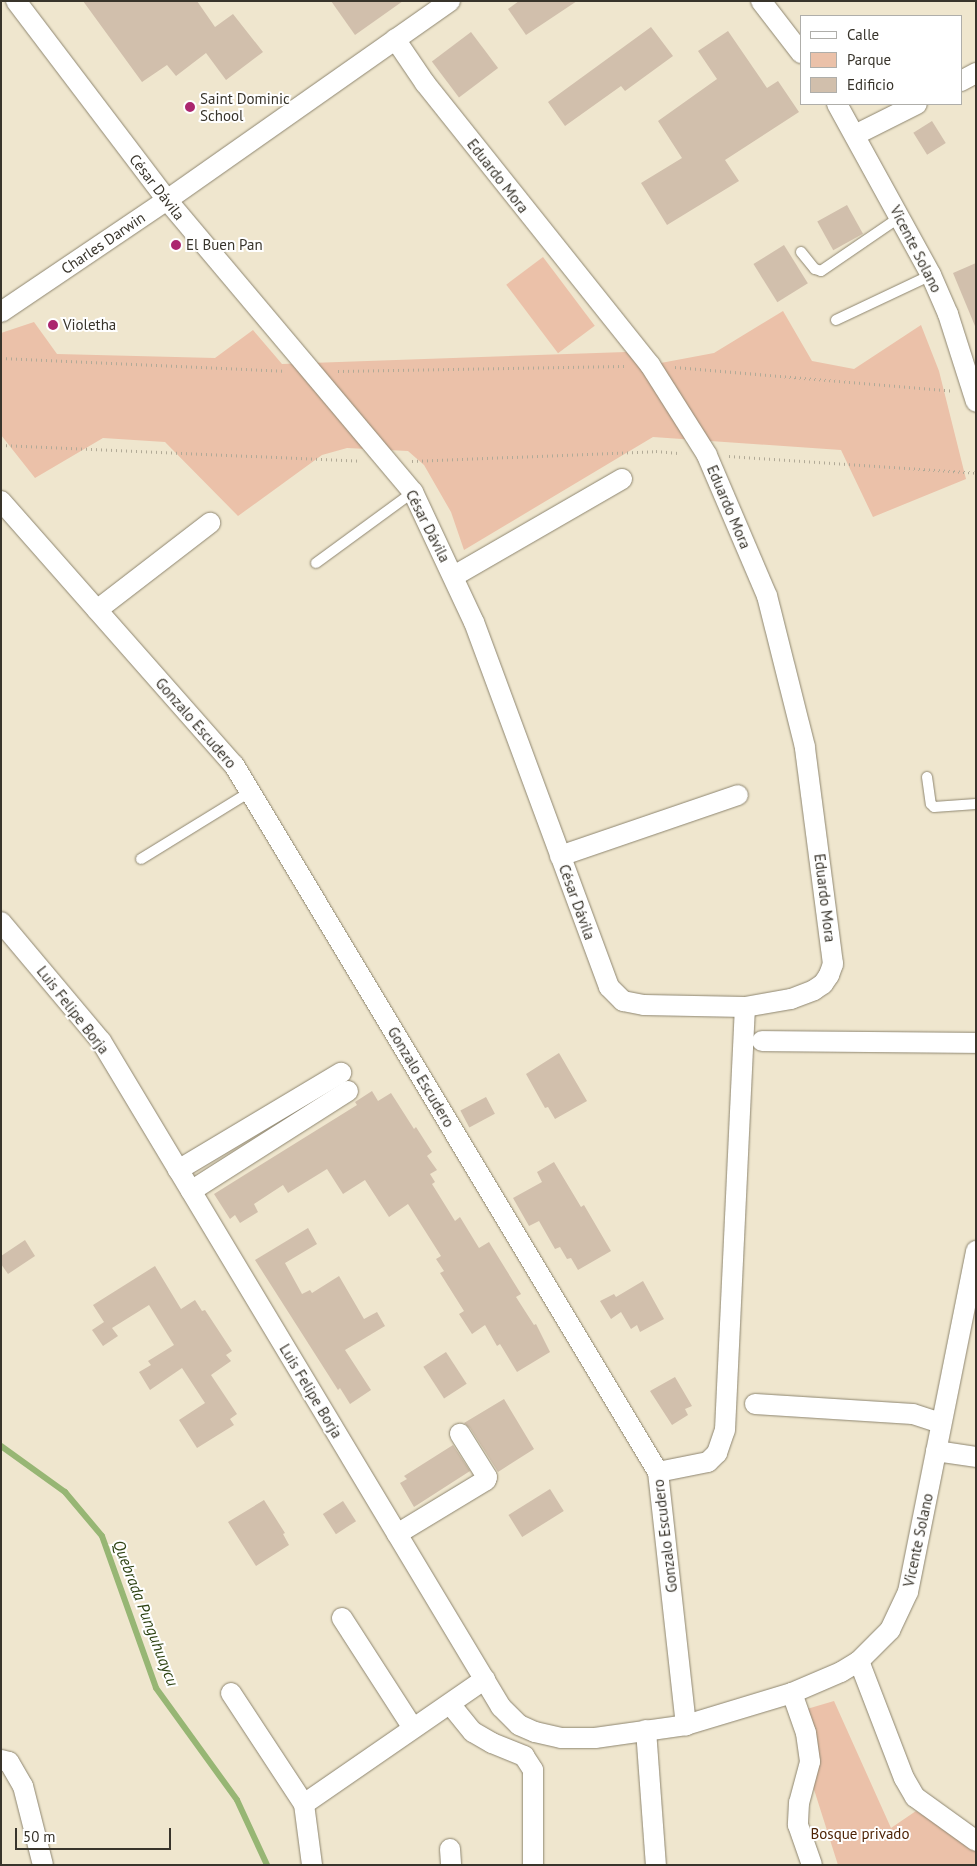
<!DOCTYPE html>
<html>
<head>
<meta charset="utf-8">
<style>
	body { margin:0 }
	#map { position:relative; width:977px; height:1866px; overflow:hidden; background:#efe6ce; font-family:"PT Sans",sans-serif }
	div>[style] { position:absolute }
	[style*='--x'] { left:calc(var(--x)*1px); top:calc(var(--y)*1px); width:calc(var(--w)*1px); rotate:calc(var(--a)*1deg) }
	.green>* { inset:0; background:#ebc1a9; transform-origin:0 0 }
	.stream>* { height:6px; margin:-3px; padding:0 3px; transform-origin:3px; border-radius:3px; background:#97b674 }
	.building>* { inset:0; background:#d1bfac; transform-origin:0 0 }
	.path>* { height:3px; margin-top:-1.5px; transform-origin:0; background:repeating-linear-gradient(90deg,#b1aa97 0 1px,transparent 0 5px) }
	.roads { filter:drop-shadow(0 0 1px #8e8670) drop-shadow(0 0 1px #8e8670) }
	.service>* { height:10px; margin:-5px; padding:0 5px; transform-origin:5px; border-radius:5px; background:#fff }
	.minor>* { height:20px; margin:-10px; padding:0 10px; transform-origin:10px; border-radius:10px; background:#fff }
	.dots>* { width:14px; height:14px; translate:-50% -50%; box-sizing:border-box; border:2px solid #fff; border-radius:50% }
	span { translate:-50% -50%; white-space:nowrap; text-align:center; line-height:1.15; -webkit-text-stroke:4px #fff; paint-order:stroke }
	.poi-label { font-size:15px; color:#38342b }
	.left { translate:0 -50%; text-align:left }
	.street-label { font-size:15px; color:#38342b }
	.park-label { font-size:15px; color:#4f2406 }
	.water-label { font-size:16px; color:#2e4313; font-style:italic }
	.frame { position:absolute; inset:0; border:2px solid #38342b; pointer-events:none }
	.legend { position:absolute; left:800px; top:15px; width:162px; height:90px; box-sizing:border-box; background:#fff; border:1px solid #afaeaa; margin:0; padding:6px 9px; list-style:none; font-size:15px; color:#38342b }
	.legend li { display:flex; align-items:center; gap:10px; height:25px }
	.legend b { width:25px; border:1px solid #afaeaa }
	.scale { position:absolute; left:15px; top:1828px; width:156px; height:22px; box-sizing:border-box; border:2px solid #38342b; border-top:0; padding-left:6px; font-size:15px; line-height:18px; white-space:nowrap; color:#38342b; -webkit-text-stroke:4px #fff; paint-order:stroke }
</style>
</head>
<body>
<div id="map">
	<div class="green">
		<i style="left:543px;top:257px;width:86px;height:46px;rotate:53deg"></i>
		<i style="clip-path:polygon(783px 311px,812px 361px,854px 369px,921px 325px,939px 371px,966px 479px,873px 517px,841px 450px,653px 437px,464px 550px,451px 512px,424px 465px,408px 451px,347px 448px,322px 455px,238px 516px,165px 442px,103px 438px,35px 478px,1px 435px,1px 333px,34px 322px,57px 354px,215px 358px,253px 330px,282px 364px,626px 352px,650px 365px,714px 353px)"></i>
		<i style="clip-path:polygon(834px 1701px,891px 1828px,916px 1811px,976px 1847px,976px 1865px,838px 1865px,790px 1714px)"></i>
	</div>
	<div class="stream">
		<i style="--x:1;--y:1446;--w:79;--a:35.7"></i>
		<i style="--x:65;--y:1492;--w:57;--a:49.9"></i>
		<i style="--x:102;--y:1536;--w:161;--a:70.4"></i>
		<i style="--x:156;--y:1688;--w:138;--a:54.1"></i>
		<i style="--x:237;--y:1800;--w:72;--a:65.2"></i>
	</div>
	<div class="building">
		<i style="clip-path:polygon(83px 1px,197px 1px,215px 27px,233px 14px,263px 52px,226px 80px,206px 53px,176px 76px,167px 65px,142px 82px)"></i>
		<i style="clip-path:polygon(331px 1px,403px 1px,355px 35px)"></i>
		<i style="clip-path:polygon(519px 1px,577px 1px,526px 35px,508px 9px)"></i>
		<i style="clip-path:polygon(651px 27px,673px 56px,625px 91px,621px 86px,565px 126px,548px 102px)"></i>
		<i style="clip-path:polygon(728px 31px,767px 88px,778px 81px,799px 112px,725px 160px,739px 181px,667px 225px,641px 183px,682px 158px,658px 121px,717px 79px,698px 51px)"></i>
		<i style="left:471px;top:32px;width:45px;height:49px;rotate:53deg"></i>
		<i style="left:932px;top:121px;width:26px;height:22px;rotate:58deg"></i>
		<i style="left:847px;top:205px;width:33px;height:34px;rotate:61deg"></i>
		<i style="left:784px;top:245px;width:45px;height:36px;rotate:58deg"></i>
		<i style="clip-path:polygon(976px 263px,976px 326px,975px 326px,953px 273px)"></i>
		<i style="clip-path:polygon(559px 1053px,587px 1101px,555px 1119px,548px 1107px,545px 1108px,526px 1074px)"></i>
		<i style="clip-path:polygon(372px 1091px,378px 1101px,391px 1093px,414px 1129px,416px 1127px,432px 1152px,427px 1156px,437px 1170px,430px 1174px,435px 1182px,432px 1184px,455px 1221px,460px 1217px,479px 1248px,489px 1242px,521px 1294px,516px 1297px,534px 1325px,536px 1324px,550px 1352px,517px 1372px,500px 1344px,497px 1346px,485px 1325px,472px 1334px,459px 1314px,464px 1311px,440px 1273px,444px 1271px,436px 1259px,441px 1256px,408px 1204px,389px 1217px,365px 1180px,343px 1194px,327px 1169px,288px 1193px,283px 1185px,254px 1204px,258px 1212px,240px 1223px,235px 1215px,230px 1219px,214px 1194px,357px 1105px,355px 1102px)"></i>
		<i style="left:486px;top:1097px;width:19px;height:29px;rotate:62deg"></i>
		<i style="clip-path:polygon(554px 1162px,581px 1207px,584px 1205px,611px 1251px,578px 1270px,571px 1258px,567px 1259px,560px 1247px,555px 1249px,539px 1221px,529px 1226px,513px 1198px,542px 1182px,537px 1172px)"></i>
		<i style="clip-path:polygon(308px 1228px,317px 1244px,285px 1263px,302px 1294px,310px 1290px,312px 1293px,339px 1276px,364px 1319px,377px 1312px,385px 1326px,345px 1350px,371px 1390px,350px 1404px,340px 1388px,338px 1390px,255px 1260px)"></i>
		<i style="clip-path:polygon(25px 1240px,35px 1256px,8px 1274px,1px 1264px,1px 1256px)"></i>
		<i style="clip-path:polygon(155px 1266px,181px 1309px,195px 1300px,202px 1311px,205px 1310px,232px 1351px,226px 1355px,231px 1361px,211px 1375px,237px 1414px,230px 1419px,234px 1425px,197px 1448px,179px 1420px,205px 1403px,182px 1368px,150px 1390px,139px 1372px,151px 1365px,148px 1361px,174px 1345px,149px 1305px,112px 1328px,118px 1336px,103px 1346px,92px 1330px,104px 1322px,93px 1305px)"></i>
		<i style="clip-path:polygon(643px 1281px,664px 1319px,640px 1332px,637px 1325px,631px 1329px,621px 1312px,611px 1319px,600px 1301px,614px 1294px,616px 1297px)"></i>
		<i style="left:446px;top:1352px;width:38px;height:27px;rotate:57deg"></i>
		<i style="clip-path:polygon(675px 1377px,692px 1406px,685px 1409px,688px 1415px,672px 1425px,650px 1391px)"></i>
		<i style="clip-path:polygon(504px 1399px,534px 1449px,498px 1472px,470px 1428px,464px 1423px)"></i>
		<i style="clip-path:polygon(453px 1445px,470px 1471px,414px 1507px,400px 1483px,407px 1479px,404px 1476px)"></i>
		<i style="left:550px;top:1489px;width:26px;height:49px;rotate:58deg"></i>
		<i style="clip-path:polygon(264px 1500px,285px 1533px,283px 1534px,289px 1545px,256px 1566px,228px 1522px)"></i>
		<i style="left:343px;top:1501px;width:24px;height:24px;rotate:57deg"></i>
	</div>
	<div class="path">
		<i style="--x:1;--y:358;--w:283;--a:2.6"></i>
		<i style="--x:675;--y:367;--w:279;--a:4.9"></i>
		<i style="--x:338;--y:371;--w:286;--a:-1"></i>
		<i style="--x:1;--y:445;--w:360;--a:2.5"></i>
		<i style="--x:729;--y:456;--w:248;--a:3.9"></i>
		<i style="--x:412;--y:461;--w:244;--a:-2.3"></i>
		<i style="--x:656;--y:451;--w:25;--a:5"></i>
	</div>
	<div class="roads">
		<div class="service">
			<i style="--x:801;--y:252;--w:22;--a:51"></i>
			<i style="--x:815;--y:269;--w:6;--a:18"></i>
			<i style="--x:821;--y:271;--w:96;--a:-34.4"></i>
			<i style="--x:836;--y:320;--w:105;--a:-25.3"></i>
			<i style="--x:316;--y:563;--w:120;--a:-36.2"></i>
			<i style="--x:927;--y:777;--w:27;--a:82"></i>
			<i style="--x:931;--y:804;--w:4;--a:45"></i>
			<i style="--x:934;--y:807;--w:42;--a:-4.1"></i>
			<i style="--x:141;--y:859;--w:128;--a:-31.6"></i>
		</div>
		<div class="minor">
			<i style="--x:16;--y:1;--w:250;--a:52.8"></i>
			<i style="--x:167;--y:200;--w:382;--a:49.9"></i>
			<i style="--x:413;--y:492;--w:144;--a:64.9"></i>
			<i style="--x:474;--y:622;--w:389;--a:69.7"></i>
			<i style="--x:609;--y:987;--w:20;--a:45"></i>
			<i style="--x:623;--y:1001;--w:21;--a:11"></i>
			<i style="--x:644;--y:1005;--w:101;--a:1.1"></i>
			<i style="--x:745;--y:1007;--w:47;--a:-9.9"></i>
			<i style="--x:791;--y:999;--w:25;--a:-21"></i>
			<i style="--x:814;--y:990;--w:11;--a:-34"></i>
			<i style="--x:823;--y:984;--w:11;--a:-56"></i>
			<i style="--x:829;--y:975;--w:12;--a:-70"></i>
			<i style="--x:833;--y:964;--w:219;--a:-97.4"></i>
			<i style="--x:805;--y:747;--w:156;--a:-104.1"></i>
			<i style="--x:767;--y:596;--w:153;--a:-113.1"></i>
			<i style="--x:707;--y:455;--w:107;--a:-122.3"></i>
			<i style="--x:650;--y:365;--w:361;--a:-128.6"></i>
			<i style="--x:425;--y:83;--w:53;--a:-124.3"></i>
			<i style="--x:761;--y:1;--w:66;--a:52.4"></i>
			<i style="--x:961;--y:81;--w:17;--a:-28"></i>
			<i style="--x:837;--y:104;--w:195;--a:61.2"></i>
			<i style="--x:931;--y:275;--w:43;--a:66.4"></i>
			<i style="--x:948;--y:314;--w:92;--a:72.3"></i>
			<i style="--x:855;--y:135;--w:69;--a:-26.6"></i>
			<i style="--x:1;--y:312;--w:200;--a:-34"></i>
			<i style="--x:167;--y:200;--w:346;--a:-35.1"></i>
			<i style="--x:1;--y:501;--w:352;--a:48.6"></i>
			<i style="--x:234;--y:765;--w:824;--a:59.05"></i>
			<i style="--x:658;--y:1472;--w:255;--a:83.7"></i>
			<i style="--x:454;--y:576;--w:194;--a:-30"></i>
			<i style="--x:97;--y:610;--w:143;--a:-37.6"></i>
			<i style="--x:560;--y:856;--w:188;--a:-18.9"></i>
			<i style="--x:1;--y:922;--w:155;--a:50"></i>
			<i style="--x:101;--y:1041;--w:777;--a:59.01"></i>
			<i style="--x:501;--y:1707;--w:25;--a:45"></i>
			<i style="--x:519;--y:1725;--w:17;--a:24"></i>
			<i style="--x:535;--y:1732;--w:27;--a:13"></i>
			<i style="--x:561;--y:1738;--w:34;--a:0"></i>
			<i style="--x:595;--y:1738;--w:92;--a:-8.1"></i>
			<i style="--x:686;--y:1725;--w:111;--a:-16.8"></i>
			<i style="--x:792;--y:1693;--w:53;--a:-23.2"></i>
			<i style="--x:841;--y:1672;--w:21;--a:-31"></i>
			<i style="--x:859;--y:1661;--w:44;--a:-45"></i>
			<i style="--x:890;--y:1630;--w:42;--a:-64.7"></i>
			<i style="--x:908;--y:1592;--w:348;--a:-78.7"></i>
			<i style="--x:762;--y:1041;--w:214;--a:0.5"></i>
			<i style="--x:178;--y:1170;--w:190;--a:-30.8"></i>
			<i style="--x:191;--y:1191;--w:186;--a:-32.5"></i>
			<i style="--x:755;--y:1404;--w:158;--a:3.6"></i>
			<i style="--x:913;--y:1414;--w:29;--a:18"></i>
			<i style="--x:936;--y:1451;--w:40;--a:8.5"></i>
			<i style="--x:658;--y:1472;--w:51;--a:-11.3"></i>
			<i style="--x:708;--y:1462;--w:13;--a:-45"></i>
			<i style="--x:717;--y:1453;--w:24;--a:-71"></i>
			<i style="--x:725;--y:1430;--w:423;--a:-87.3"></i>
			<i style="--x:397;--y:1534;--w:104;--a:-31.2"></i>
			<i style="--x:486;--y:1480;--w:3;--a:-72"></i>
			<i style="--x:487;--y:1477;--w:51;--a:-122.1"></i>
			<i style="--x:342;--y:1618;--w:131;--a:57.2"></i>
			<i style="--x:859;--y:1661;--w:125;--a:69"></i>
			<i style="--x:904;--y:1778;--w:22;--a:60"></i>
			<i style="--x:915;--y:1797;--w:75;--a:35.8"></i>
			<i style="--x:231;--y:1693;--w:133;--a:56.7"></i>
			<i style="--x:304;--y:1804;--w:62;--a:82.5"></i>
			<i style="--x:792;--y:1693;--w:42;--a:70.7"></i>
			<i style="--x:806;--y:1733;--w:29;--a:82"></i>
			<i style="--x:810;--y:1762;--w:42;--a:105"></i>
			<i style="--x:799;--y:1803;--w:22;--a:93"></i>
			<i style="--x:798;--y:1825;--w:42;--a:70.7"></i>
			<i style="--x:450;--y:1704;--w:36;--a:51"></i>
			<i style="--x:473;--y:1732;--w:22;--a:30"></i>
			<i style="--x:492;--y:1743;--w:35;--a:22"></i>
			<i style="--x:524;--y:1756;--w:17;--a:57"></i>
			<i style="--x:533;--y:1770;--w:95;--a:90"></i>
			<i style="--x:646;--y:1730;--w:135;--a:85.8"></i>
			<i style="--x:1;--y:1760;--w:8;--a:14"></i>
			<i style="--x:9;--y:1762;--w:28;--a:60"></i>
			<i style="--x:23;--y:1786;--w:81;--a:75.8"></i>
			<i style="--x:304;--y:1804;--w:220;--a:-34.6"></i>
			<i style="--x:450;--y:1849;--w:16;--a:86"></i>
		</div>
	</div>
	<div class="dots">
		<i style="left:190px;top:107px;background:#ab266f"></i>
		<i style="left:176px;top:245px;background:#ab266f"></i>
		<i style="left:53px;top:325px;background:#ab266f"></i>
	</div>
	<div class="poi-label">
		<span class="left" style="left:200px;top:107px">Saint Dominic<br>School</span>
		<span class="left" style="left:186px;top:245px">El Buen Pan</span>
		<span class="left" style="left:63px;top:325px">Violetha</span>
	</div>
	<div class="street-label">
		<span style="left:498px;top:176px;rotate:52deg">Eduardo Mora</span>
		<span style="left:157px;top:187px;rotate:52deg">César Dávila</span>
		<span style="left:103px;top:243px;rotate:-34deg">Charles Darwin</span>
		<span style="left:916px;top:249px;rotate:63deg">Vicente Solano</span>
		<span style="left:729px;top:507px;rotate:67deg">Eduardo Mora</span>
		<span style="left:428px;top:526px;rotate:63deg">César Dávila</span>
		<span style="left:196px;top:723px;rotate:49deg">Gonzalo Escudero</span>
		<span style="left:825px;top:898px;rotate:83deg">Eduardo Mora</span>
		<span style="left:577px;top:902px;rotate:70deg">César Dávila</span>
		<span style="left:73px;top:1010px;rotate:52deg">Luis Felipe Borja</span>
		<span style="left:421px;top:1077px;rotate:59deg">Gonzalo Escudero</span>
		<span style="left:311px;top:1391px;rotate:59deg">Luis Felipe Borja</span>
		<span style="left:665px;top:1536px;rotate:-97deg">Gonzalo Escudero</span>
		<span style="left:918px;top:1540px;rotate:-78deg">Vicente Solano</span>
	</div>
	<div class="park-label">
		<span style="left:860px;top:1834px">Bosque privado</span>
	</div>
	<div class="water-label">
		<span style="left:146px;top:1613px;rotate:69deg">Quebrada Punguhuaycu</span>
	</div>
	<div class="frame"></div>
	<ul class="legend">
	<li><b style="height:6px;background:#fff"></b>Calle</li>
	<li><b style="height:14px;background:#ebc1a9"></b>Parque</li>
	<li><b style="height:14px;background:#d1bfac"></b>Edificio</li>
	</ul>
	<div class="scale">50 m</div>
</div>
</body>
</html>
